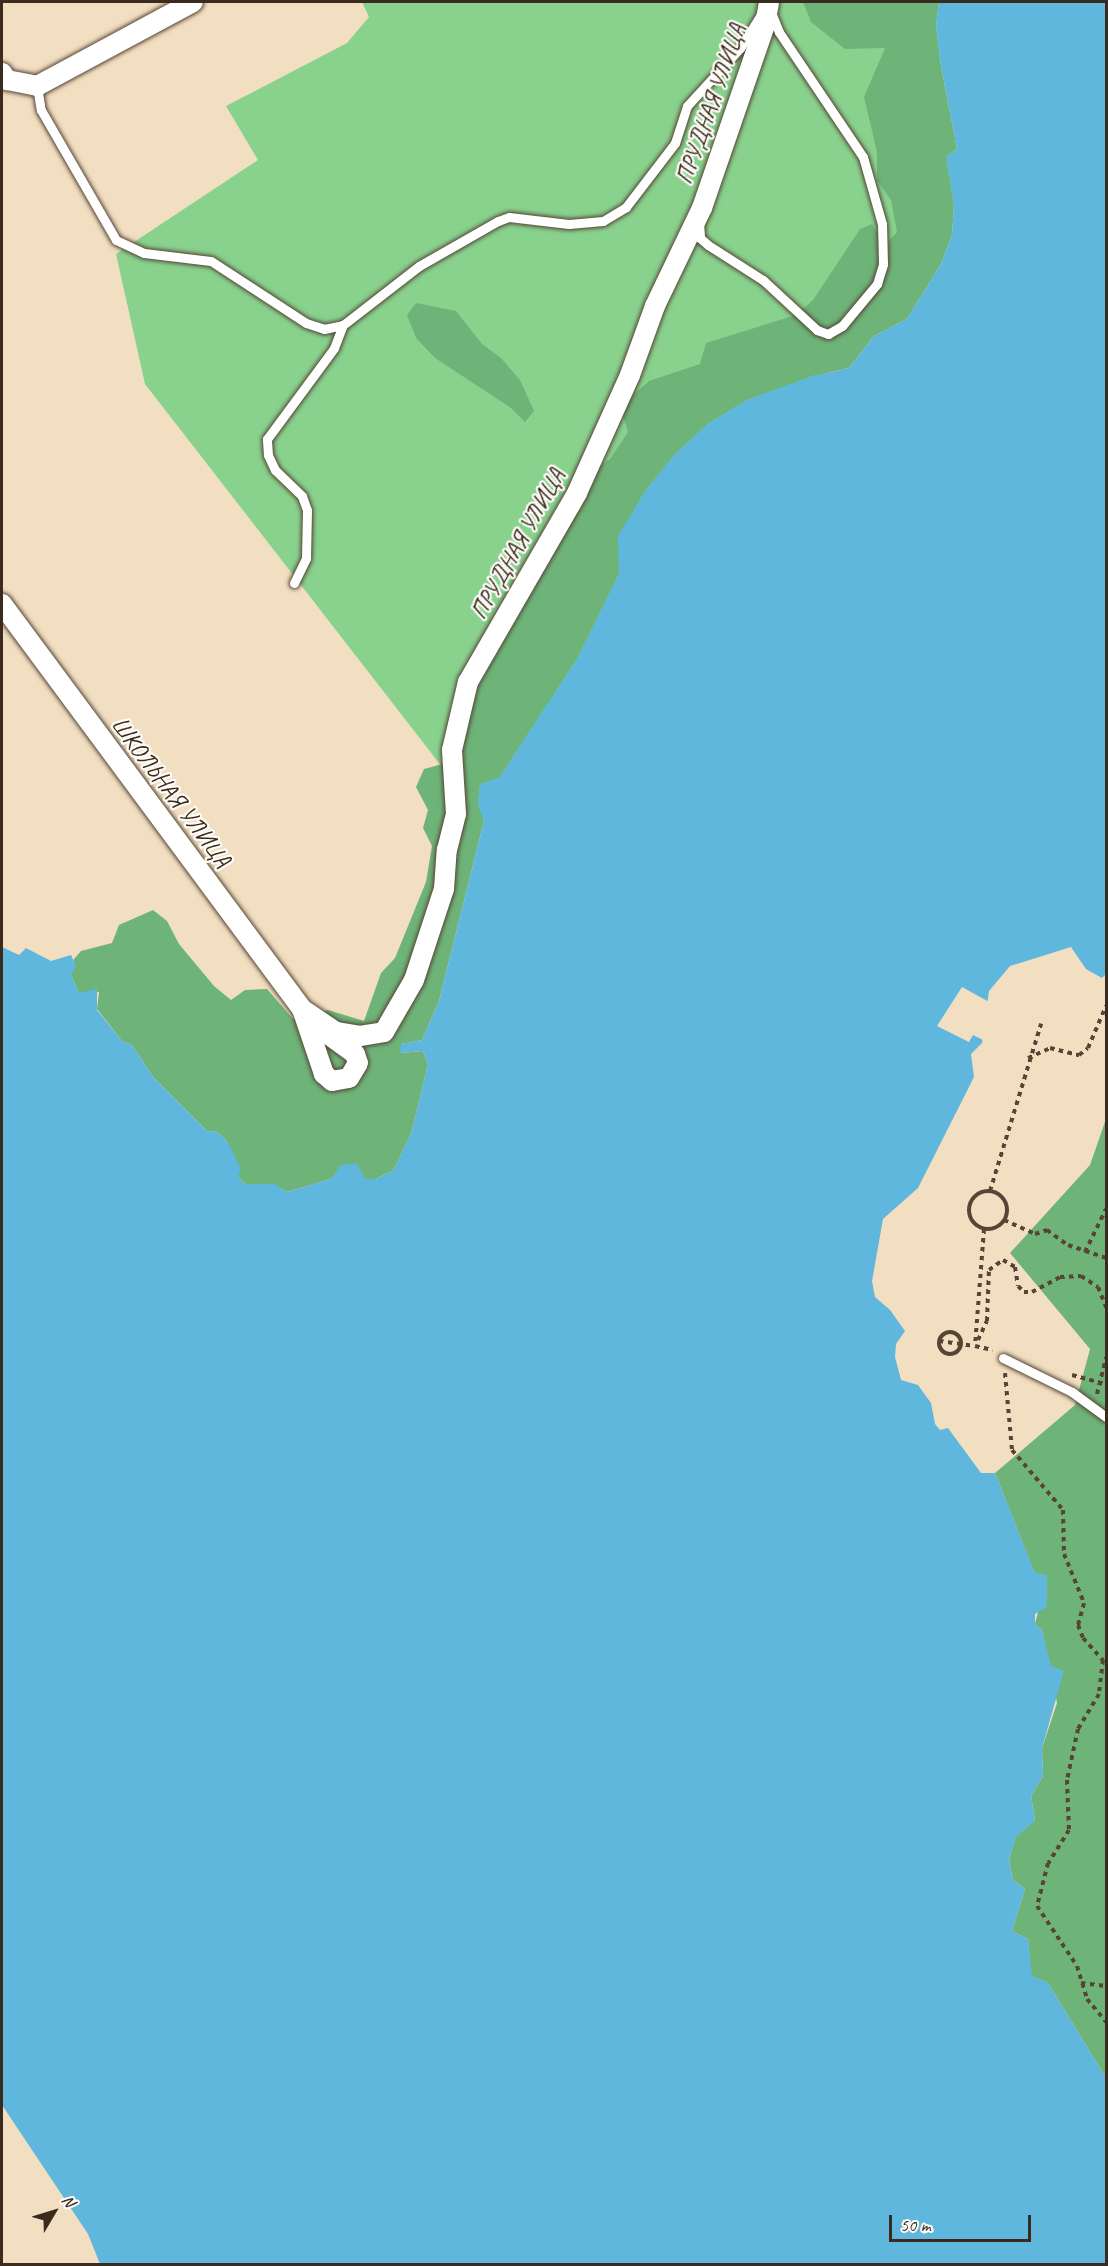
<!DOCTYPE html>
<html>
<head>
<meta charset="utf-8">
<style>
	body { margin:0 }
	#map { position:relative; width:1108px; height:2266px; overflow:hidden; background:#f2dec0; font-family:Caveat,sans-serif }
	div>[style] { position:absolute }
	[style*='--x'] { left:calc(var(--x)*1px); top:calc(var(--y)*1px); width:calc(var(--w)*1px); rotate:calc(var(--a)*1deg) }
	.green>* { inset:0; background:#89d28e }
	.forest>* { inset:0; background:#6eb479 }
	.water>* { inset:0; background:#60b7dd }
	.pier>* { inset:0; background:#f2dec0 }
	.path>* { height:4px; margin-top:-2px; transform-origin:0; background:repeating-linear-gradient(90deg,#564536 0 4.5px,transparent 0 9px) }
	.path>.ring { margin:-2px; padding:0; box-sizing:content-box; background:none; border:4px solid #564536; border-radius:50% }
	.roads { filter:drop-shadow(0 0 2px #564536) drop-shadow(0 0 2px #564536) }
	.service>* { height:9px; margin:-4.5px; padding:0 4.5px; transform-origin:4.5px; border-radius:4.5px; background:#fff }
	.minor>* { height:20px; margin:-10px; padding:0 10px; transform-origin:10px; border-radius:10px; background:#fff }
	span { translate:-50% -50%; white-space:nowrap; text-align:center; line-height:1.15; -webkit-text-stroke:4.5px #fdfcf7; paint-order:stroke }
	.street-label { font-size:24px; color:#3b2a1e }
	.frame { position:absolute; inset:0; border:3px solid #3b2a1e; pointer-events:none }
	.north { position:absolute; left:24px; top:2182px; width:60px; height:60px; -webkit-text-stroke:4px #fdfcf7; paint-order:stroke; rotate:52deg; font-size:16px; font-weight:700; line-height:24px; text-align:center; color:#3b2a1e }
	.north::after { content:''; display:block; margin:auto; width:21px; height:27px; background:#3b2a1e; clip-path:polygon(50% 0,100% 100%,50% 72%,0 100%) }
	.scale { position:absolute; left:889px; top:2215px; width:142px; height:27px; box-sizing:border-box; border:3px solid #3b2a1e; border-top:0; padding-left:8px; font-size:18px; line-height:21px; white-space:nowrap; color:#3b2a1e; -webkit-text-stroke:4px #fdfcf7; paint-order:stroke }
</style>
</head>
<body>
<div id="map">
	<div class="green">
		<i style="clip-path:polygon(362px 2px,939px 2px,936px 24px,954px 205px,484px 821px,145px 384px,116px 254px,258px 160px,226px 106px,347px 43px,369px 17px)"></i>
	</div>
	<div class="forest">
		<i style="clip-path:polygon(803px 2px,939px 2px,936px 24px,940px 60px,957px 149px,946px 157px,954px 205px,952px 235px,941px 264px,907px 319px,874px 336px,849px 368px,813px 376px,747px 400px,709px 423px,674px 455px,644px 493px,619px 536px,619px 574px,577px 659px,499px 778px,480px 784px,478px 803px,484px 821px,439px 1001px,422px 1040px,401px 1044px,401px 1053px,423px 1051px,428px 1065px,411px 1134px,393px 1171px,375px 1179px,331px 1179px,287px 1192px,274px 1185px,245px 1184px,238px 1177px,227px 1141px,217px 1132px,207px 1131px,153px 1077px,132px 1045px,122px 1041px,97px 1009px,99px 992px,79px 993px,71px 975px,74px 959px,81px 951px,112px 943px,119px 925px,153px 910px,167px 921px,179px 944px,214px 986px,231px 1000px,245px 990px,267px 989px,293px 1019px,328px 1010px,364px 1021px,381px 973px,395px 958px,426px 882px,432px 846px,423px 828px,428px 810px,416px 787px,424px 769px,454px 761px,463px 701px,599px 467px,610px 459px,628px 432px,623px 415px,631px 397px,649px 381px,700px 364px,706px 343px,796px 315px,813px 300px,860px 229px,872px 224px,885px 245px,897px 232px,891px 200px,877px 180px,877px 152px,864px 97px,885px 48px,845px 49px,811px 22px)"></i>
		<i style="clip-path:polygon(416px 303px,456px 311px,482px 344px,501px 358px,520px 380px,534px 411px,525px 422px,511px 408px,435px 358px,416px 338px,407px 315px)"></i>
		<i style="clip-path:polygon(1106px 1119px,1106px 2078px,1048px 1983px,1031px 1976px,1028px 1939px,1012px 1931px,1025px 1889px,1013px 1880px,1009px 1860px,1016px 1836px,1035px 1820px,1031px 1796px,1043px 1776px,1042px 1748px,1057px 1703px,1042px 1630px,1035px 1624px,1047px 1576px,1035px 1574px,995px 1473px,1075px 1405px,1090px 1349px,1010px 1253px,1090px 1165px)"></i>
	</div>
	<div class="water">
		<i style="clip-path:polygon(939px 2px,1106px 2px,1106px 974px,1102px 978px,1086px 969px,1071px 947px,1010px 966px,989px 991px,982px 1043px,971px 1054px,974px 1077px,918px 1188px,883px 1219px,872px 1281px,875px 1297px,890px 1310px,905px 1331px,896px 1344px,895px 1357px,901px 1380px,918px 1385px,931px 1403px,935px 1424px,940px 1430px,948px 1428px,981px 1473px,995px 1473px,1035px 1573px,1047px 1575px,1047px 1607px,1035px 1614px,1035px 1624px,1042px 1630px,1051px 1666px,1064px 1671px,1042px 1748px,1043px 1776px,1031px 1796px,1035px 1820px,1016px 1837px,1009px 1860px,1013px 1880px,1025px 1889px,1012px 1931px,1028px 1939px,1032px 1976px,1048px 1983px,1106px 2078px,1106px 2264px,100px 2264px,88px 2234px,2px 2105px,2px 947px,19px 955px,26px 948px,51px 961px,71px 955px,76px 966px,71px 975px,79px 993px,97px 989px,97px 1010px,122px 1041px,132px 1045px,153px 1077px,207px 1131px,217px 1132px,227px 1141px,241px 1169px,238px 1177px,245px 1184px,274px 1184px,287px 1192px,331px 1179px,341px 1165px,357px 1163px,365px 1179px,375px 1179px,393px 1171px,411px 1134px,428px 1065px,423px 1051px,400px 1053px,401px 1044px,422px 1040px,439px 1001px,484px 821px,478px 803px,480px 784px,499px 778px,577px 659px,619px 574px,618px 536px,644px 493px,674px 455px,709px 423px,747px 400px,813px 376px,849px 368px,874px 336px,907px 319px,941px 264px,952px 235px,954px 205px,946px 157px,957px 149px,940px 60px,936px 24px)"></i>
	</div>
	<div class="pier">
		<i style="clip-path:polygon(962px 987px,991px 1003px,985px 1041px,973px 1035px,969px 1042px,937px 1026px)"></i>
	</div>
	<div class="path">
		<i style="--x:1028;--y:1058;--w:24;--a:-24"></i>
		<i style="--x:1050;--y:1048;--w:30;--a:14"></i>
		<i style="--x:1079;--y:1055;--w:11;--a:-38"></i>
		<i style="--x:1088;--y:1048;--w:46;--a:-66.8"></i>
		<i style="--x:990;--y:1191;--w:175;--a:-73"></i>
		<i class="ring" style="left:969px;top:1191px;width:34px;height:34px"></i>
		<i style="--x:1004;--y:1220;--w:34;--a:24"></i>
		<i style="--x:1035;--y:1234;--w:13;--a:-18"></i>
		<i style="--x:1047;--y:1230;--w:26;--a:36"></i>
		<i style="--x:1068;--y:1245;--w:40;--a:18.9"></i>
		<i style="--x:984;--y:1229;--w:117;--a:94.4"></i>
		<i style="--x:975;--y:1346;--w:18;--a:13"></i>
		<i style="--x:1085;--y:1252;--w:48;--a:-64"></i>
		<i class="ring" style="left:939px;top:1332px;width:18px;height:18px"></i>
		<i style="--x:978;--y:1340;--w:21;--a:-65"></i>
		<i style="--x:987;--y:1321;--w:51;--a:-87.8"></i>
		<i style="--x:989;--y:1270;--w:17;--a:-36"></i>
		<i style="--x:1003;--y:1260;--w:14;--a:30"></i>
		<i style="--x:1015;--y:1267;--w:19;--a:81"></i>
		<i style="--x:1018;--y:1286;--w:8;--a:45"></i>
		<i style="--x:1024;--y:1292;--w:8;--a:0"></i>
		<i style="--x:1032;--y:1292;--w:32;--a:-28"></i>
		<i style="--x:1060;--y:1277;--w:21;--a:-3"></i>
		<i style="--x:1081;--y:1276;--w:20;--a:33"></i>
		<i style="--x:1098;--y:1287;--w:22;--a:68"></i>
		<i style="--x:939;--y:1341;--w:36;--a:8"></i>
		<i style="--x:1005;--y:1373;--w:77;--a:84.8"></i>
		<i style="--x:1012;--y:1450;--w:79;--a:49.6"></i>
		<i style="--x:1063;--y:1510;--w:44;--a:88.7"></i>
		<i style="--x:1064;--y:1554;--w:53;--a:67.8"></i>
		<i style="--x:1084;--y:1603;--w:23;--a:105"></i>
		<i style="--x:1078;--y:1625;--w:14;--a:69"></i>
		<i style="--x:1083;--y:1638;--w:30;--a:48"></i>
		<i style="--x:1103;--y:1660;--w:34;--a:97"></i>
		<i style="--x:1099;--y:1694;--w:41;--a:121"></i>
		<i style="--x:1078;--y:1729;--w:52;--a:102.2"></i>
		<i style="--x:1067;--y:1780;--w:50;--a:87.7"></i>
		<i style="--x:1069;--y:1830;--w:39;--a:122"></i>
		<i style="--x:1048;--y:1863;--w:44;--a:104.3"></i>
		<i style="--x:1037;--y:1906;--w:72;--a:56.3"></i>
		<i style="--x:1077;--y:1966;--w:34;--a:73"></i>
		<i style="--x:1087;--y:1999;--w:30;--a:50"></i>
		<i style="--x:1072;--y:1375;--w:35;--a:15"></i>
		<i style="--x:1097;--y:1394;--w:38;--a:-76"></i>
		<i style="--x:1081;--y:1983;--w:25;--a:7"></i>
	</div>
	<div class="roads">
		<div class="service">
			<i style="--x:37;--y:86;--w:24;--a:81"></i>
			<i style="--x:41;--y:110;--w:150;--a:60"></i>
			<i style="--x:116;--y:240;--w:31;--a:25"></i>
			<i style="--x:144;--y:253;--w:67;--a:6.8"></i>
			<i style="--x:211;--y:261;--w:113;--a:33.1"></i>
			<i style="--x:306;--y:323;--w:19;--a:18"></i>
			<i style="--x:324;--y:329;--w:19;--a:-12"></i>
			<i style="--x:699;--y:222;--w:16;--a:86"></i>
			<i style="--x:700;--y:238;--w:11;--a:41"></i>
			<i style="--x:708;--y:245;--w:65;--a:32.5"></i>
			<i style="--x:763;--y:280;--w:74;--a:42.8"></i>
			<i style="--x:817;--y:330;--w:12;--a:20"></i>
			<i style="--x:828;--y:334;--w:16;--a:-30"></i>
			<i style="--x:842;--y:326;--w:55;--a:-50.2"></i>
			<i style="--x:877;--y:284;--w:21;--a:-73"></i>
			<i style="--x:883;--y:264;--w:40;--a:-91.4"></i>
			<i style="--x:882;--y:224;--w:70;--a:-105.8"></i>
			<i style="--x:863;--y:157;--w:151;--a:-123.9"></i>
			<i style="--x:779;--y:32;--w:22;--a:-112"></i>
			<i style="--x:294;--y:583;--w:28;--a:-64"></i>
			<i style="--x:306;--y:558;--w:48;--a:-88.8"></i>
			<i style="--x:307;--y:510;--w:15;--a:-110"></i>
			<i style="--x:302;--y:496;--w:37;--a:-136"></i>
			<i style="--x:275;--y:470;--w:17;--a:-115"></i>
			<i style="--x:268;--y:455;--w:16;--a:-94"></i>
			<i style="--x:267;--y:439;--w:113;--a:-53.6"></i>
			<i style="--x:334;--y:348;--w:25;--a:-69"></i>
			<i style="--x:343;--y:325;--w:96;--a:-37.8"></i>
			<i style="--x:419;--y:266;--w:91;--a:-29.7"></i>
			<i style="--x:498;--y:221;--w:12;--a:-20"></i>
			<i style="--x:509;--y:217;--w:60;--a:6.7"></i>
			<i style="--x:569;--y:224;--w:34;--a:-5"></i>
			<i style="--x:603;--y:221;--w:27;--a:-31"></i>
			<i style="--x:626;--y:207;--w:81;--a:-52.6"></i>
			<i style="--x:675;--y:143;--w:39;--a:-72"></i>
			<i style="--x:687;--y:106;--w:79;--a:-47.6"></i>
			<i style="--x:740;--y:48;--w:38;--a:-58"></i>
			<i style="--x:1003;--y:1358;--w:77;--a:26.2"></i>
			<i style="--x:1072;--y:1392;--w:42;--a:36.3"></i>
		</div>
		<div class="minor">
			<i style="--x:2;--y:73;--w:9;--a:54"></i>
			<i style="--x:7;--y:80;--w:31;--a:11"></i>
			<i style="--x:37;--y:86;--w:177;--a:-28.3"></i>
			<i style="--x:2;--y:604;--w:504;--a:53.47"></i>
			<i style="--x:302;--y:1009;--w:21;--a:51"></i>
			<i style="--x:315;--y:1025;--w:49;--a:35.9"></i>
			<i style="--x:355;--y:1054;--w:9;--a:72"></i>
			<i style="--x:358;--y:1063;--w:17;--a:121"></i>
			<i style="--x:349;--y:1078;--w:17;--a:170"></i>
			<i style="--x:332;--y:1081;--w:11;--a:-139"></i>
			<i style="--x:324;--y:1074;--w:69;--a:-108.7"></i>
			<i style="--x:302;--y:1009;--w:41;--a:34.1"></i>
			<i style="--x:336;--y:1032;--w:24;--a:9"></i>
			<i style="--x:360;--y:1036;--w:24;--a:-9"></i>
			<i style="--x:384;--y:1032;--w:60;--a:-60"></i>
			<i style="--x:414;--y:980;--w:96;--a:-71.8"></i>
			<i style="--x:444;--y:889;--w:39;--a:-86"></i>
			<i style="--x:447;--y:850;--w:37;--a:-76"></i>
			<i style="--x:456;--y:814;--w:64;--a:-93.6"></i>
			<i style="--x:452;--y:750;--w:70;--a:-76.8"></i>
			<i style="--x:468;--y:682;--w:218;--a:-60"></i>
			<i style="--x:577;--y:493;--w:129;--a:-65.8"></i>
			<i style="--x:630;--y:375;--w:73;--a:-70.1"></i>
			<i style="--x:655;--y:306;--w:109;--a:-64.4"></i>
			<i style="--x:702;--y:208;--w:194;--a:-71"></i>
			<i style="--x:765;--y:25;--w:23;--a:-80"></i>
		</div>
	</div>
	<div class="street-label">
		<span style="left:711px;top:104px;rotate:-71deg">ПРУДНАЯ УЛИЦА</span>
		<span style="left:518px;top:544px;rotate:-61deg">ПРУДНАЯ УЛИЦА</span>
		<span style="left:171px;top:792px;rotate:53deg">ШКОЛЬНАЯ УЛИЦА</span>
	</div>
	<div class="frame"></div>
	<div class="north">N</div>
	<div class="scale">50 m</div>
</div>
</body>
</html>
